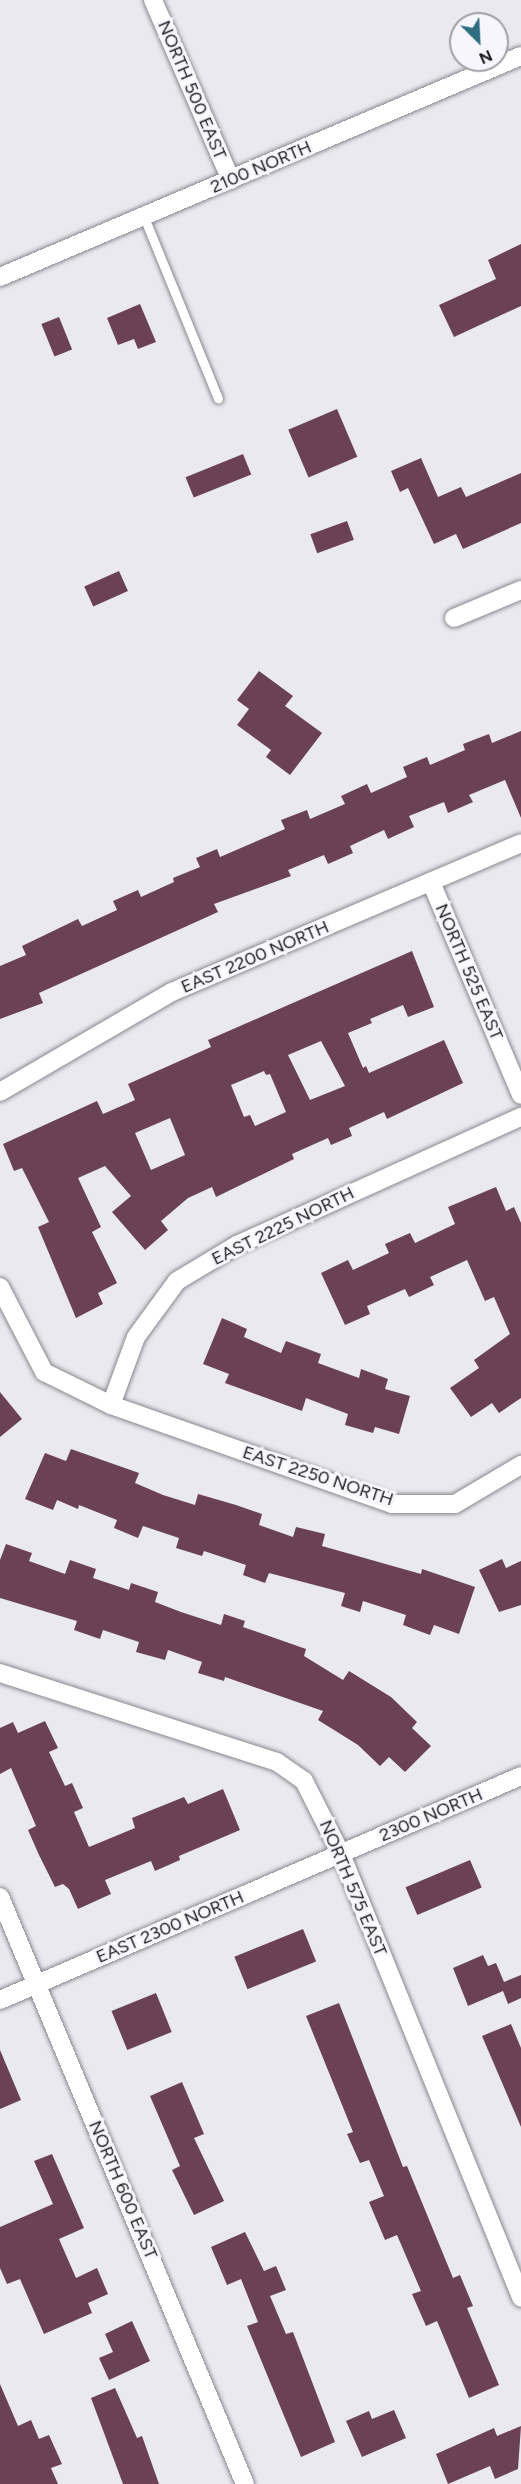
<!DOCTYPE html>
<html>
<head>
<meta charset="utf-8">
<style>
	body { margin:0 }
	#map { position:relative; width:521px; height:2484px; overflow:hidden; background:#e9e9ef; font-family:Figtree,sans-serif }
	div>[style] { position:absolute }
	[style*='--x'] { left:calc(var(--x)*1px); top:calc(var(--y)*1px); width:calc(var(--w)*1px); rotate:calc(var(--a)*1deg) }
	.building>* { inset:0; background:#6a4157; transform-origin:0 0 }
	.roads { filter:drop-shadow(0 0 2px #88888e) drop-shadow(0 0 2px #88888e) }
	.lane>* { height:9px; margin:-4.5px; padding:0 4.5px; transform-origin:4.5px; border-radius:4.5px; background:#fff }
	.street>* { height:18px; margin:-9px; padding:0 9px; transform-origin:9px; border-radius:9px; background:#fff }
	span { translate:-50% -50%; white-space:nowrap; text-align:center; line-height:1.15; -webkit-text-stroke:6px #f7f6fd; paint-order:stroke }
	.street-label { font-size:18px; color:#1e1e20 }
	.north { position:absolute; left:449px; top:12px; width:60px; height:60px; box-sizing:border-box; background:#f7f6fd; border:2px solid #a0a0a5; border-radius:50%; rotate:156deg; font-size:16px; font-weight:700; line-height:24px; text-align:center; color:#1e1e20 }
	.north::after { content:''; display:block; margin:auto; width:21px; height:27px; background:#2e6d82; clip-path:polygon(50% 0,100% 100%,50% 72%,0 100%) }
</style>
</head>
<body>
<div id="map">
	<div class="building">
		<i style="clip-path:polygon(521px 244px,521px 306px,454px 337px,439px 305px,496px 279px,488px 260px)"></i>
		<i style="clip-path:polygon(140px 304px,156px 342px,138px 349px,134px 339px,118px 345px,107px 318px)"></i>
		<i style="left:59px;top:317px;width:35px;height:19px;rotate:68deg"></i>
		<i style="left:337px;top:409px;width:52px;height:53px;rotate:67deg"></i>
		<i style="left:243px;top:454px;width:22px;height:62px;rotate:68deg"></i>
		<i style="clip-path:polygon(421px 458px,438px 497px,461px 487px,466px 497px,521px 473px,521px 523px,463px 549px,456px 534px,434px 544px,408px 488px,400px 492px,391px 471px)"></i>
		<i style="left:347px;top:521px;width:20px;height:39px;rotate:70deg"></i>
		<i style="left:119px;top:571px;width:22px;height:38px;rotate:66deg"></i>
		<i style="clip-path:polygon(259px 671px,293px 696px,285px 706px,322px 733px,290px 775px,266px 757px,271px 750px,237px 725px,249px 709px,237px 700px)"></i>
		<i style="clip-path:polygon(521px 731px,521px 818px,505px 780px,469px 795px,473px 802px,448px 813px,444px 802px,409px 816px,414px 827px,388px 839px,384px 830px,350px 846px,353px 853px,328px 864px,324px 855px,288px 870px,291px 876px,214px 904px,218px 912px,39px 993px,43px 1003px,0 1019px,0 966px,26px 955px,22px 946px,78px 919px,82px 926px,117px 910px,113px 901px,138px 890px,141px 897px,174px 882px,173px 878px,200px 867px,196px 858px,217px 849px,220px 857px,285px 829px,281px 820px,307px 810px,310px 819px,345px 804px,341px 796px,367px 784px,371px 793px,407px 777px,403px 767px,427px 757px,430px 765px,465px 750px,463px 744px,489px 734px,492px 743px)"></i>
		<i style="clip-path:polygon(evenodd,412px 951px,434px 1007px,408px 1017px,403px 1005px,370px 1019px,372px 1023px,348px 1033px,363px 1068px,366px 1066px,369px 1073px,444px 1040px,463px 1083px,387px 1119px,384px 1112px,349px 1128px,352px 1136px,331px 1145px,328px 1138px,292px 1154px,294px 1159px,216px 1197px,212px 1187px,188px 1198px,161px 1221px,168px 1230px,145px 1250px,112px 1212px,131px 1196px,105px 1166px,78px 1178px,101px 1227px,92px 1232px,117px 1283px,98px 1293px,103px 1304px,76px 1318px,38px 1227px,49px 1222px,22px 1168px,14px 1171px,3px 1144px,97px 1101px,103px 1114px,135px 1100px,128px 1084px,211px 1047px,208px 1040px,412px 951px,321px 1041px,345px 1086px,310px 1100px,288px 1055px,321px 1041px,412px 951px,264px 1071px,266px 1075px,270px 1074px,286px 1112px,255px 1126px,250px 1115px,244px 1117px,231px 1085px,264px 1071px,412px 951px,170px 1118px,185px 1155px,151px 1170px,135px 1133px,170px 1118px)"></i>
		<i style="clip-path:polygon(496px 1187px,506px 1211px,514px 1207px,521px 1223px,521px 1398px,499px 1413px,492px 1403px,471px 1417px,450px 1388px,479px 1368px,474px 1360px,510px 1334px,494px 1297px,485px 1301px,467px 1260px,430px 1277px,434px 1285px,409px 1297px,405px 1289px,367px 1306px,370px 1314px,345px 1325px,321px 1273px,348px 1260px,353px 1270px,389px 1253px,385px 1244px,410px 1233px,415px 1243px,455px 1224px,448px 1207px)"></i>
		<i style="clip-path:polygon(222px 1318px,247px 1329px,244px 1337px,281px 1353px,286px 1341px,321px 1354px,318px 1363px,359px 1378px,361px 1369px,388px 1379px,385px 1389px,410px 1396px,399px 1434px,375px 1427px,373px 1433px,345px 1425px,348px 1414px,306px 1398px,302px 1411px,225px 1383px,229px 1374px,203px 1364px)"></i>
		<i style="clip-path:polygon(0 1392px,22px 1419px,0 1437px)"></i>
		<i style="clip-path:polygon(71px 1449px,139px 1473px,135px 1483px,163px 1495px,195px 1505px,198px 1494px,236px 1505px,262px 1514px,259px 1525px,293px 1537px,296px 1527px,325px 1534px,322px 1546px,421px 1574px,422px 1569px,475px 1587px,459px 1634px,434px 1625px,430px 1635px,403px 1625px,406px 1615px,363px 1601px,360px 1612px,341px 1606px,345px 1593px,269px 1573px,265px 1583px,243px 1575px,246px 1565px,204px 1551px,202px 1556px,176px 1548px,179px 1538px,143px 1526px,138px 1538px,114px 1528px,117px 1520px,79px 1505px,78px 1509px,57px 1500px,53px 1510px,25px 1499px,45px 1453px,66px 1461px)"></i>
		<i style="clip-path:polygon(6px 1544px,32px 1553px,29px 1561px,65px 1574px,70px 1560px,96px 1569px,93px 1578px,129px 1590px,131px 1583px,158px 1592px,155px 1602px,181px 1612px,221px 1625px,224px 1614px,245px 1621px,243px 1627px,306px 1649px,304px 1656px,343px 1680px,349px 1671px,391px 1697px,417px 1722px,412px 1728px,431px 1746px,405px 1772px,389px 1757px,380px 1766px,358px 1745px,318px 1720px,323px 1711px,225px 1677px,224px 1681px,198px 1673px,202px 1662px,168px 1650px,165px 1660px,136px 1652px,139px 1642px,103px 1630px,100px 1639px,74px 1630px,77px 1621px,0 1598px,0 1560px)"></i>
		<i style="clip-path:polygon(502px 1559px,506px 1568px,521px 1561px,521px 1605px,499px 1612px,479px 1570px)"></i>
		<i style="clip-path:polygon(45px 1721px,58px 1748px,49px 1752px,65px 1786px,72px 1783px,83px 1808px,74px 1812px,89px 1847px,135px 1828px,132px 1818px,184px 1797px,188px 1804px,223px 1789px,240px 1830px,179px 1856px,180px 1860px,155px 1871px,151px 1861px,105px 1880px,111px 1894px,78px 1909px,69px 1889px,63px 1884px,55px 1887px,39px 1855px,28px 1830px,36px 1826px,11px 1768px,0 1774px,0 1728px,13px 1722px,18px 1733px)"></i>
		<i style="left:470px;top:1860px;width:30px;height:70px;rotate:67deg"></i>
		<i style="left:303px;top:1929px;width:35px;height:74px;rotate:68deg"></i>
		<i style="clip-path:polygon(483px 1955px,488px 1966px,496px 1963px,504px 1982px,521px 1975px,521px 1998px,508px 2004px,503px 1991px,468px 2006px,453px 1968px)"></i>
		<i style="left:156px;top:1993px;width:42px;height:48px;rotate:68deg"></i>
		<i style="clip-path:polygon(339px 2003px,403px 2167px,407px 2166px,453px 2278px,460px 2275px,473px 2306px,467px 2308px,499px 2385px,469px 2398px,437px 2321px,426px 2326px,412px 2294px,421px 2291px,397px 2235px,385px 2240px,369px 2202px,384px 2196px,369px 2160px,360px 2163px,347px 2134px,353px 2132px,306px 2016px)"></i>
		<i style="clip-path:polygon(511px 2024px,521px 2048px,521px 2127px,482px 2036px)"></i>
		<i style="clip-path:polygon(0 2050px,21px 2100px,0 2109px)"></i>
		<i style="clip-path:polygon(182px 2082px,204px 2134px,194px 2138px,224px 2201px,194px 2215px,172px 2170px,180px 2166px,150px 2096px)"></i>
		<i style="clip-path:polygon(52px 2154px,84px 2228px,59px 2239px,76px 2278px,97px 2268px,108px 2294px,88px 2303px,92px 2313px,44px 2334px,20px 2279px,7px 2284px,0 2268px,0 2227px,53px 2204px,34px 2161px)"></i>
		<i style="clip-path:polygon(245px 2232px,264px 2271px,276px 2266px,286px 2290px,270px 2296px,286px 2334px,293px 2332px,335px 2442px,301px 2457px,247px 2326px,258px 2322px,241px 2279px,227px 2285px,211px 2247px)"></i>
		<i style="clip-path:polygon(132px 2321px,150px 2361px,109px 2380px,99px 2358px,113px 2352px,105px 2334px)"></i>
		<i style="clip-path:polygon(0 2384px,18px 2426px,31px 2420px,39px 2439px,49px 2435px,62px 2464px,51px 2468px,58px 2484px,0 2484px)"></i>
		<i style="clip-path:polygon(115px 2388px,137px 2438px,142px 2436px,159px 2484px,123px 2484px,91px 2398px)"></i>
		<i style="clip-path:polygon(394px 2410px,406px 2438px,362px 2457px,346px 2421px,369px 2411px,372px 2419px)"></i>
		<i style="clip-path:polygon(521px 2426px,518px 2469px,495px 2479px,490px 2466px,448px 2484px,436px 2454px,494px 2428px,497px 2436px)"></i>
	</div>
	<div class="roads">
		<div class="lane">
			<i style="--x:144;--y:217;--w:196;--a:67.8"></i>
		</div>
		<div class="street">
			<i style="--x:153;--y:0;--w:196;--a:66.6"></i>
			<i style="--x:0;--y:277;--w:566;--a:-22.99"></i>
			<i style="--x:454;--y:618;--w:73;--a:-22.7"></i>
			<i style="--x:431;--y:882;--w:231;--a:67.1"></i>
			<i style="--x:0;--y:1092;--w:199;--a:-30.2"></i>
			<i style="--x:172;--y:992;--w:379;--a:-23.1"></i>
			<i style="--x:0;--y:1287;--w:96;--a:62.6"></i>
			<i style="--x:44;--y:1372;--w:75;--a:26.2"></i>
			<i style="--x:111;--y:1405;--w:298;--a:19.4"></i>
			<i style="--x:392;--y:1504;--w:63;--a:0"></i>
			<i style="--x:455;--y:1504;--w:77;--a:-30.6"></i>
			<i style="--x:111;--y:1405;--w:72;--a:-69.8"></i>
			<i style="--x:136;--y:1337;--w:69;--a:-53.8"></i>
			<i style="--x:177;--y:1281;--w:70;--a:-31"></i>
			<i style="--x:237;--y:1245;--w:312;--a:-24.3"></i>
			<i style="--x:0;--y:1673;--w:291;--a:17.8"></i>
			<i style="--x:277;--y:1762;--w:33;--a:35"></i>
			<i style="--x:304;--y:1781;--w:82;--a:63.1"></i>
			<i style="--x:341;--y:1854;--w:479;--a:67.9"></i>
			<i style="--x:0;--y:1897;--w:636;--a:67.35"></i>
			<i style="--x:0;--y:2000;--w:567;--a:-23.26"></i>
		</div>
	</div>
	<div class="street-label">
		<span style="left:192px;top:90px;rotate:67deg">NORTH 500 EAST</span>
		<span style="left:261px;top:167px;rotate:-23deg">2100 NORTH</span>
		<span style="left:255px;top:957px;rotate:-23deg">EAST 2200 NORTH</span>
		<span style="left:469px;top:972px;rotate:67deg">NORTH 525 EAST</span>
		<span style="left:283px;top:1226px;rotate:-26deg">EAST 2225 NORTH</span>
		<span style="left:318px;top:1476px;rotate:18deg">EAST 2250 NORTH</span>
		<span style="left:431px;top:1815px;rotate:-23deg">2300 NORTH</span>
		<span style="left:353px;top:1888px;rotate:67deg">NORTH 575 EAST</span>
		<span style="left:170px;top:1927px;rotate:-23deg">EAST 2300 NORTH</span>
		<span style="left:123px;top:2190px;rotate:67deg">NORTH 600 EAST</span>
	</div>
	<div class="north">N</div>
</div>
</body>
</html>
